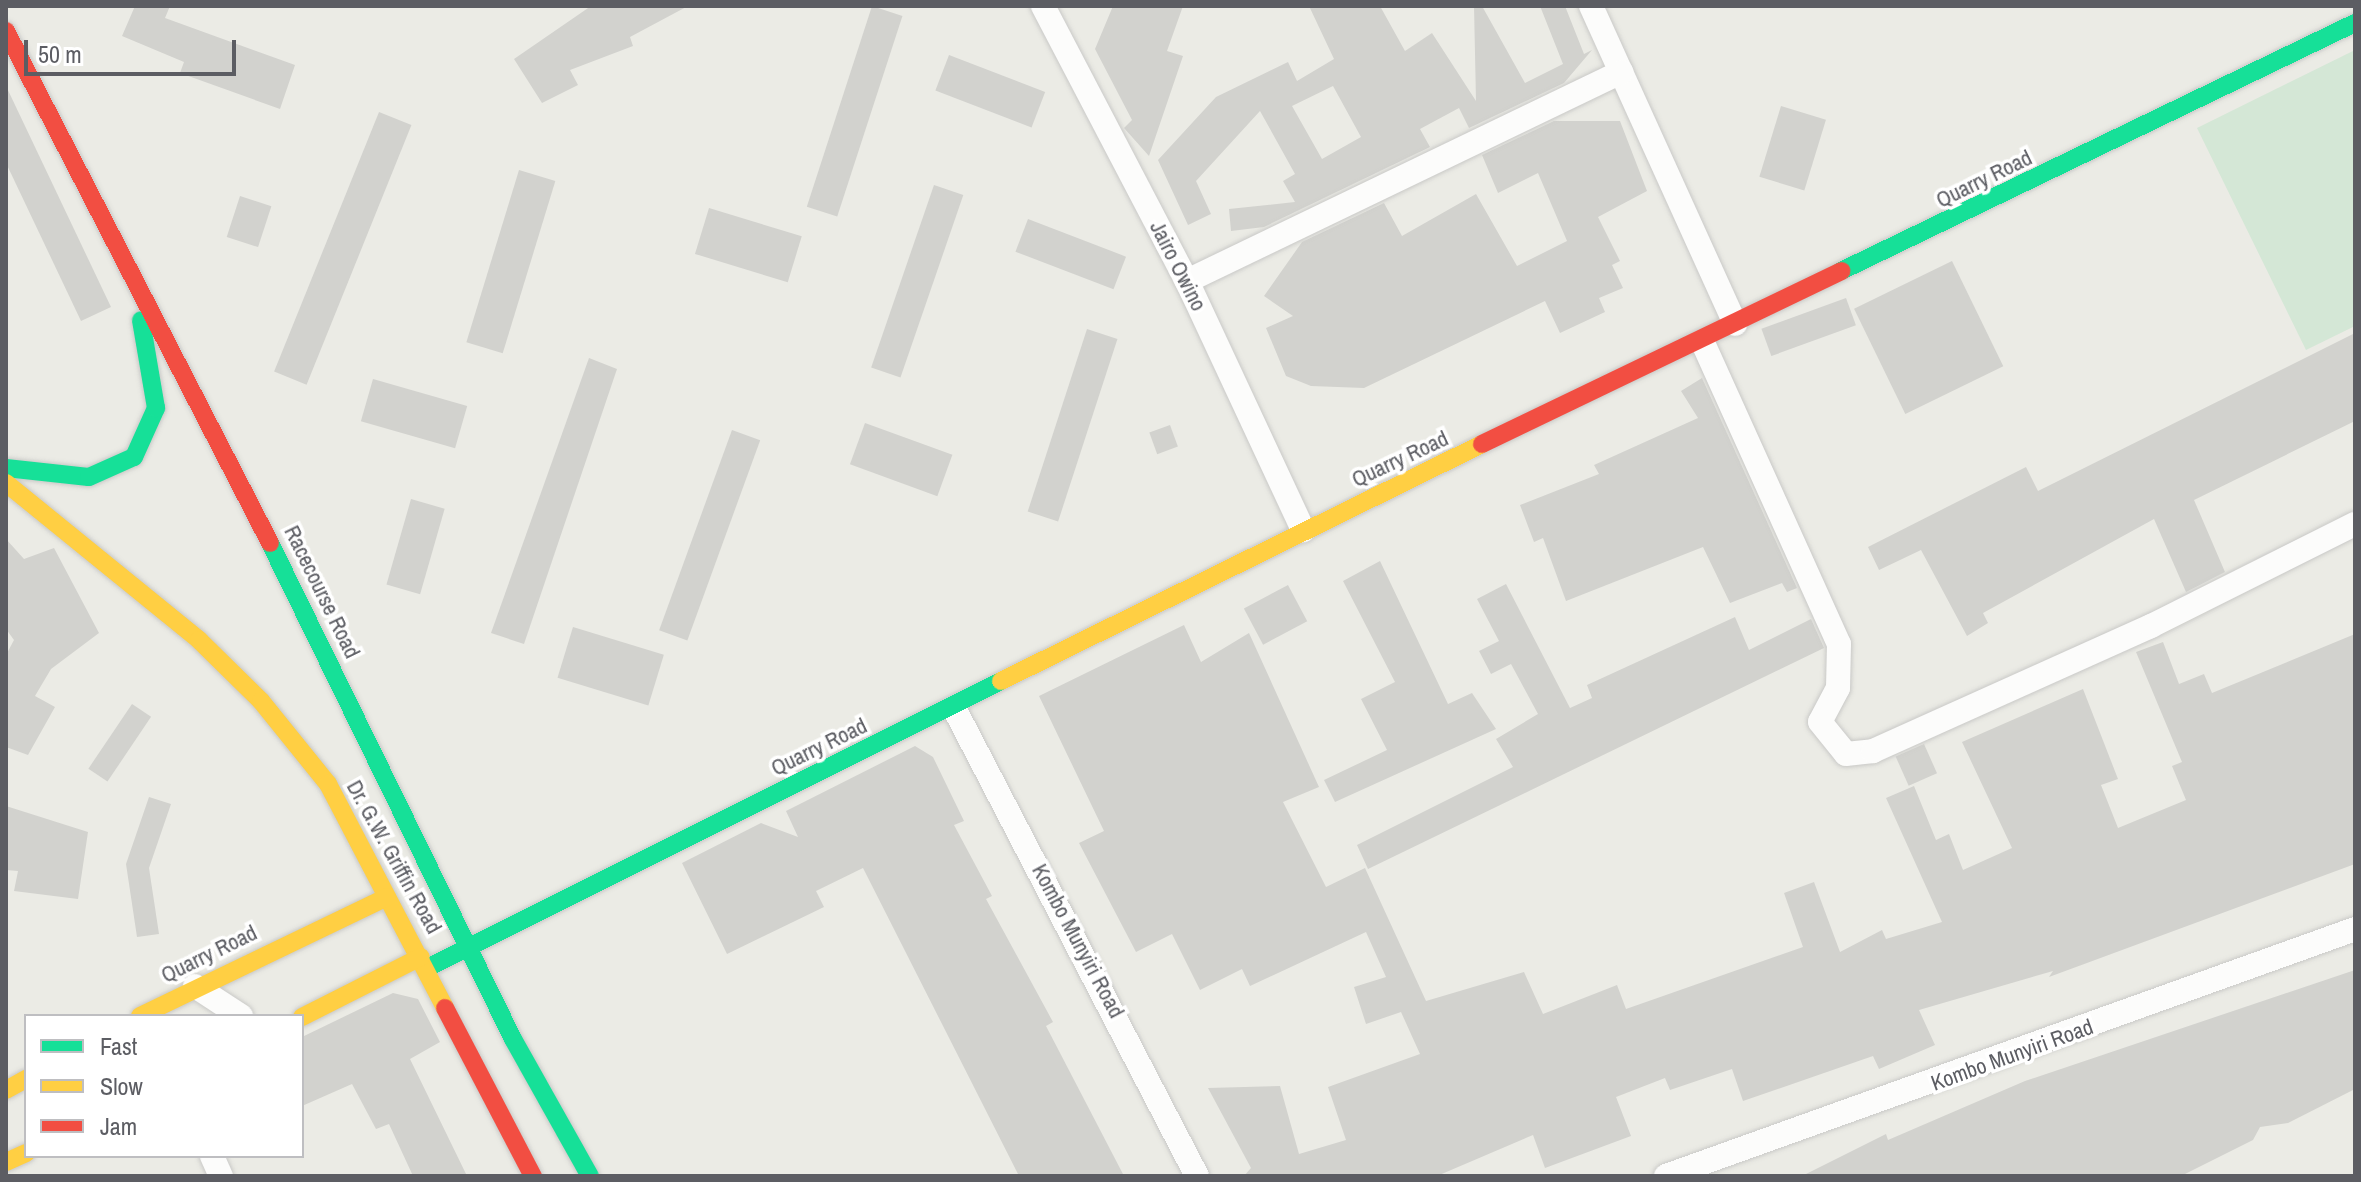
<!DOCTYPE html>
<html>
<head>
<meta charset="utf-8">
<style>
	body { margin:0 }
	#map { position:relative; width:2361px; height:1182px; overflow:hidden; background:#ebebe5; font-family:"Archivo Narrow",sans-serif }
	div>[style] { position:absolute }
	[style*='--x'] { left:calc(var(--x)*1px); top:calc(var(--y)*1px); width:calc(var(--w)*1px); rotate:calc(var(--a)*1deg) }
	.green>* { inset:0; background:#d4e7d6 }
	.building>* { inset:0; background:#d2d2ce; transform-origin:0 0 }
	.roads { filter:drop-shadow(0 0 2px #c9c9c7) drop-shadow(0 0 2px #c9c9c7) }
	.street>* { height:24px; margin:-12px; padding:0 12px; transform-origin:12px; border-radius:12px; background:#fcfcfb }
	.fast>* { height:18px; margin:-9px; padding:0 9px; transform-origin:9px; border-radius:9px; background:#16e098 }
	.slow>* { height:18px; margin:-9px; padding:0 9px; transform-origin:9px; border-radius:9px; background:#ffcf43 }
	.jam>* { height:18px; margin:-9px; padding:0 9px; transform-origin:9px; border-radius:9px; background:#f24e42 }
	span { translate:-50% -50%; white-space:nowrap; text-align:center; line-height:1.15; -webkit-text-stroke:7px #fff; paint-order:stroke }
	.street-label { font-size:22px; color:#5c5d63 }
	.frame { position:absolute; inset:0; border:8px solid #5c5d63; pointer-events:none }
	.legend { position:absolute; left:24px; top:1014px; width:280px; height:144px; box-sizing:border-box; background:#fff; border:2px solid #bebec1; margin:0; padding:10px 14px; list-style:none; font-size:24px; color:#5c5d63 }
	.legend li { display:flex; align-items:center; gap:16px; height:40px }
	.legend b { width:40px; border:2px solid #bebec1 }
	.scale { position:absolute; left:24px; top:40px; width:212px; height:36px; box-sizing:border-box; border:4px solid #5c5d63; border-top:0; padding-left:10px; font-size:24px; line-height:28px; white-space:nowrap; color:#5c5d63; -webkit-text-stroke:6px #fff; paint-order:stroke }
</style>
</head>
<body>
<div id="map">
	<div class="green">
		<i style="clip-path:polygon(2355px 50px,2355px 326px,2306px 350px,2197px 128px)"></i>
	</div>
	<div class="building">
		<i style="clip-path:polygon(135px 6px,170px 6px,165px 18px,295px 65px,280px 109px,180px 73px,184px 62px,122px 36px)"></i>
		<i style="clip-path:polygon(591px 6px,688px 6px,630px 37px,633px 46px,570px 70px,578px 85px,542px 103px,514px 59px)"></i>
		<i style="left:872px;top:6px;width:32px;height:211px;rotate:18deg"></i>
		<i style="clip-path:polygon(1113px 6px,1183px 6px,1167px 51px,1183px 56px,1149px 156px,1124px 128px,1132px 120px,1095px 49px)"></i>
		<i style="clip-path:polygon(evenodd,1309px 6px,1380px 6px,1405px 51px,1432px 33px,1476px 101px,1474px 6px,1482px 6px,1525px 83px,1563px 64px,1540px 6px,1565px 6px,1584px 54px,1592px 50px,1564px 83px,1469px 128px,1459px 108px,1420px 129px,1430px 147px,1264px 227px,1231px 231px,1229px 209px,1295px 202px,1283px 181px,1295px 174px,1260px 111px,1196px 181px,1211px 214px,1188px 225px,1158px 160px,1216px 97px,1288px 62px,1297px 81px,1334px 59px,1309px 6px,1333px 86px,1361px 137px,1322px 159px,1292px 106px,1333px 86px)"></i>
		<i style="left:949px;top:55px;width:103px;height:38px;rotate:21deg"></i>
		<i style="clip-path:polygon(6px 86px,111px 307px,81px 321px,6px 163px)"></i>
		<i style="left:1781px;top:106px;width:47px;height:74px;rotate:17deg"></i>
		<i style="left:379px;top:112px;width:35px;height:280px;rotate:22deg"></i>
		<i style="clip-path:polygon(1554px 121px,1620px 121px,1647px 191px,1598px 217px,1620px 261px,1612px 265px,1623px 288px,1599px 298px,1605px 312px,1560px 333px,1545px 301px,1364px 388px,1311px 386px,1286px 376px,1266px 328px,1293px 316px,1264px 296px,1302px 242px,1384px 203px,1402px 236px,1476px 194px,1517px 266px,1567px 241px,1538px 173px,1498px 193px,1482px 155px)"></i>
		<i style="left:519px;top:170px;width:38px;height:180px;rotate:17deg"></i>
		<i style="left:934px;top:185px;width:31px;height:193px;rotate:19deg"></i>
		<i style="left:240px;top:196px;width:33px;height:43px;rotate:18deg"></i>
		<i style="left:709px;top:208px;width:97px;height:48px;rotate:17deg"></i>
		<i style="left:1028px;top:219px;width:105px;height:35px;rotate:21deg"></i>
		<i style="left:1952px;top:261px;width:117px;height:109px;rotate:64deg"></i>
		<i style="left:1846px;top:298px;width:29px;height:90px;rotate:70deg"></i>
		<i style="left:1087px;top:329px;width:32px;height:192px;rotate:18deg"></i>
		<i style="clip-path:polygon(2355px 333px,2355px 421px,2194px 500px,2225px 572px,2186px 592px,2154px 519px,1983px 613px,1988px 623px,1967px 636px,1921px 550px,1879px 570px,1868px 547px,2026px 467px,2038px 491px)"></i>
		<i style="clip-path:polygon(589px 358px,617px 369px,524px 644px,491px 633px)"></i>
		<i style="clip-path:polygon(1702px 378px,1797px 588px,1787px 592px,1782px 583px,1730px 603px,1703px 547px,1566px 601px,1543px 538px,1534px 542px,1520px 505px,1599px 474px,1594px 465px,1698px 418px,1681px 391px)"></i>
		<i style="left:373px;top:379px;width:98px;height:44px;rotate:16deg"></i>
		<i style="left:865px;top:423px;width:93px;height:44px;rotate:20deg"></i>
		<i style="left:1170px;top:425px;width:23px;height:22px;rotate:70deg"></i>
		<i style="left:732px;top:430px;width:30px;height:213px;rotate:20deg"></i>
		<i style="left:411px;top:499px;width:35px;height:89px;rotate:16deg"></i>
		<i style="clip-path:polygon(6px 539px,24px 559px,54px 548px,99px 633px,51px 669px,35px 696px,55px 707px,28px 755px,6px 747px,6px 655px,14px 640px,6px 629px)"></i>
		<i style="clip-path:polygon(1380px 561px,1448px 704px,1472px 693px,1496px 729px,1335px 802px,1324px 780px,1387px 750px,1361px 699px,1395px 682px,1343px 581px)"></i>
		<i style="clip-path:polygon(1506px 584px,1570px 708px,1592px 698px,1587px 685px,1735px 617px,1749px 650px,1811px 619px,1824px 648px,1368px 869px,1357px 845px,1513px 767px,1496px 739px,1538px 714px,1511px 664px,1491px 674px,1479px 651px,1499px 641px,1477px 599px)"></i>
		<i style="left:1288px;top:585px;width:41px;height:50px;rotate:62deg"></i>
		<i style="clip-path:polygon(1184px 625px,1201px 662px,1249px 633px,1319px 787px,1283px 802px,1326px 887px,1365px 868px,1426px 1001px,1524px 972px,1543px 1014px,1617px 985px,1626px 1009px,1803px 947px,1784px 893px,1814px 882px,1840px 952px,1882px 930px,1886px 939px,1942px 922px,1886px 798px,1914px 786px,1936px 840px,1949px 834px,1963px 870px,2012px 848px,1962px 742px,2083px 689px,2118px 779px,2101px 785px,2118px 828px,2186px 800px,2172px 766px,2182px 762px,2136px 652px,2163px 642px,2179px 684px,2204px 674px,2212px 693px,2355px 634px,2355px 864px,2049px 977px,2053px 971px,1919px 1010px,1935px 1045px,1879px 1069px,1873px 1056px,1743px 1101px,1732px 1069px,1670px 1090px,1665px 1078px,1616px 1097px,1631px 1136px,1545px 1168px,1533px 1135px,1437px 1176px,1244px 1176px,1251px 1168px,1208px 1088px,1280px 1086px,1299px 1154px,1346px 1140px,1328px 1087px,1420px 1054px,1401px 1012px,1366px 1024px,1354px 987px,1386px 977px,1366px 932px,1250px 986px,1242px 969px,1200px 990px,1172px 934px,1136px 952px,1079px 843px,1104px 831px,1039px 696px)"></i>
		<i style="left:573px;top:627px;width:95px;height:53px;rotate:17deg"></i>
		<i style="left:132px;top:704px;width:23px;height:78px;rotate:34deg"></i>
		<i style="left:1924px;top:744px;width:32px;height:31px;rotate:66deg"></i>
		<i style="clip-path:polygon(915px 746px,933px 757px,964px 821px,954px 825px,992px 896px,986px 899px,1053px 1022px,1046px 1026px,1124px 1176px,1019px 1176px,863px 868px,816px 891px,824px 907px,727px 954px,682px 863px,761px 823px,798px 837px,786px 811px)"></i>
		<i style="clip-path:polygon(149px 797px,171px 804px,149px 868px,159px 934px,137px 937px,126px 864px)"></i>
		<i style="clip-path:polygon(6px 806px,88px 832px,78px 899px,14px 891px,18px 871px,6px 870px)"></i>
		<i style="clip-path:polygon(2355px 970px,2355px 1089px,2288px 1123px,2260px 1127px,2253px 1140px,2181px 1176px,1802px 1176px,1886px 1134px,1888px 1140px,2025px 1081px)"></i>
		<i style="clip-path:polygon(393px 993px,418px 999px,440px 1042px,410px 1059px,467px 1176px,413px 1176px,389px 1124px,376px 1129px,352px 1084px,302px 1106px,302px 1037px)"></i>
	</div>
	<div class="roads">
		<div class="street">
			<i style="--x:1043;--y:6;--w:310;--a:62.4"></i>
			<i style="--x:1187;--y:281;--w:275;--a:65"></i>
			<i style="--x:1591;--y:6;--w:349;--a:65.6"></i>
			<i style="--x:1187;--y:281;--w:482;--a:-25.7"></i>
			<i style="--x:1703;--y:343;--w:330;--a:65.7"></i>
			<i style="--x:1839;--y:644;--w:44;--a:91.3"></i>
			<i style="--x:1838;--y:688;--w:38;--a:118"></i>
			<i style="--x:1820;--y:722;--w:41;--a:50.9"></i>
			<i style="--x:1846;--y:754;--w:27;--a:-6"></i>
			<i style="--x:1873;--y:751;--w:305;--a:-24.2"></i>
			<i style="--x:2151;--y:626;--w:228;--a:-26.6"></i>
			<i style="--x:954;--y:708;--w:527;--a:62.56"></i>
			<i style="--x:195;--y:986;--w:55;--a:33.1"></i>
			<i style="--x:212;--y:1156;--w:22;--a:66"></i>
			<i style="--x:1666;--y:1176;--w:732;--a:-19.72"></i>
		</div>
		<div class="fast">
			<i style="--x:1841;--y:271;--w:571;--a:-25.76"></i>
			<i style="--x:6;--y:468;--w:83;--a:6.2"></i>
			<i style="--x:89;--y:477;--w:49;--a:-24"></i>
			<i style="--x:134;--y:457;--w:54;--a:-65.8"></i>
			<i style="--x:156;--y:408;--w:89;--a:-99.7"></i>
			<i style="--x:270;--y:543;--w:552;--a:63.9"></i>
			<i style="--x:513;--y:1039;--w:157;--a:60.7"></i>
			<i style="--x:427;--y:968;--w:642;--a:-26.57"></i>
		</div>
		<div class="slow">
			<i style="--x:6;--y:483;--w:249;--a:39.1"></i>
			<i style="--x:199;--y:640;--w:87;--a:44.5"></i>
			<i style="--x:261;--y:701;--w:107;--a:51.1"></i>
			<i style="--x:328;--y:784;--w:253;--a:62.4"></i>
			<i style="--x:1001;--y:681;--w:536;--a:-26.23"></i>
			<i style="--x:140;--y:1016;--w:274;--a:-25.7"></i>
			<i style="--x:302;--y:1017;--w:133;--a:-26.8"></i>
			<i style="--x:6;--y:1090;--w:23;--a:-29"></i>
			<i style="--x:6;--y:1162;--w:22;--a:-24"></i>
		</div>
		<div class="jam">
			<i style="--x:6;--y:31;--w:576;--a:62.72"></i>
			<i style="--x:1482;--y:444;--w:399;--a:-25.7"></i>
			<i style="--x:445;--y:1008;--w:190;--a:62.4"></i>
		</div>
	</div>
	<div class="street-label">
		<span style="left:1984px;top:179px;rotate:-26deg">Quarry Road</span>
		<span style="left:1178px;top:266px;rotate:63deg">Jairo Owino</span>
		<span style="left:1400px;top:459px;rotate:-25deg">Quarry Road</span>
		<span style="left:322px;top:592px;rotate:64deg">Racecourse Road</span>
		<span style="left:819px;top:747px;rotate:-26deg">Quarry Road</span>
		<span style="left:394px;top:857px;rotate:61deg">Dr. G.W. Griffin Road</span>
		<span style="left:1078px;top:941px;rotate:62deg">Kombo Munyiri Road</span>
		<span style="left:209px;top:954px;rotate:-26deg">Quarry Road</span>
		<span style="left:2012px;top:1055px;rotate:-20deg">Kombo Munyiri Road</span>
	</div>
	<div class="frame"></div>
	<ul class="legend">
	<li><b style="height:10px;background:#16e098"></b>Fast</li>
	<li><b style="height:10px;background:#ffcf43"></b>Slow</li>
	<li><b style="height:10px;background:#f24e42"></b>Jam</li>
	</ul>
	<div class="scale">50 m</div>
</div>
</body>
</html>
